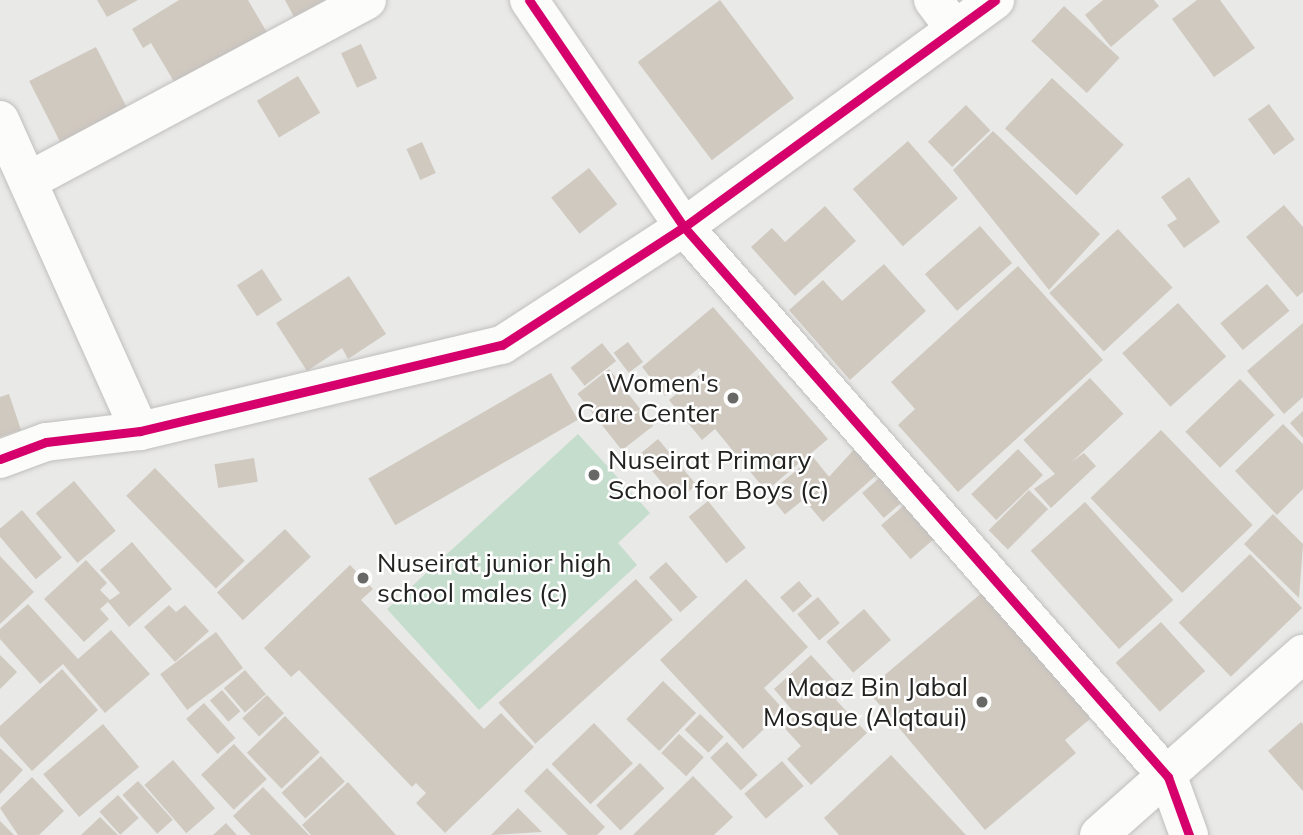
<!DOCTYPE html>
<html>
<head>
<meta charset="utf-8">
<style>
	body { margin:0 }
	#map { position:relative; width:1303px; height:835px; overflow:hidden; background:#e9e9e7; font-family:Mulish,sans-serif }
	div>[style] { position:absolute }
	[style*='--x'] { left:calc(var(--x)*1px); top:calc(var(--y)*1px); width:calc(var(--w)*1px); rotate:calc(var(--a)*1deg) }
	.green>* { inset:0; background:#c5ddcc }
	.building>* { inset:0; background:#d0c9c0; transform-origin:0 0 }
	.roads { filter:drop-shadow(0 0 2px #c0bfbe) drop-shadow(0 0 2px #c0bfbe) }
	.minor>* { height:38px; margin:-19px; padding:0 19px; transform-origin:19px; border-radius:19px; background:#fcfcfb }
	.cycleway>* { height:9px; margin:-4.5px; padding:0 4.5px; transform-origin:4.5px; border-radius:4.5px; background:#d6006c }
	.dots>* { width:19px; height:19px; translate:-50% -50%; box-sizing:border-box; border:4px solid #fff; border-radius:50% }
	span { translate:-50% -50%; white-space:nowrap; text-align:center; line-height:1.15; -webkit-text-stroke:5px #fff; paint-order:stroke }
	.poi-label { font-size:26px; color:#222221 }
	.right { translate:-100% -50%; text-align:right }
	.left { translate:0 -50%; text-align:left }
</style>
</head>
<body>
<div id="map">
	<div class="green">
		<i style="clip-path:polygon(578px 434px,650px 513px,618px 543px,637px 565px,479px 710px,387px 609px)"></i>
	</div>
	<div class="building">
		<i style="clip-path:polygon(97px 0,138px 0,107px 17px)"></i>
		<i style="clip-path:polygon(179px 0,248px 0,272px 41px,182px 95px,151px 43px,143px 48px,132px 29px)"></i>
		<i style="clip-path:polygon(285px 0,325px 0,294px 17px)"></i>
		<i style="left:720px;top:0;width:123px;height:103px;rotate:53deg"></i>
		<i style="clip-path:polygon(1103px 0,1154px 0,1159px 6px,1111px 47px,1085px 15px)"></i>
		<i style="clip-path:polygon(1197px 0,1220px 0,1255px 48px,1214px 77px,1172px 19px)"></i>
		<i style="left:1064px;top:6px;width:76px;height:48px;rotate:43deg"></i>
		<i style="left:361px;top:44px;width:38px;height:22px;rotate:65deg"></i>
		<i style="left:96px;top:47px;width:72px;height:75px;rotate:63deg"></i>
		<i style="left:298px;top:76px;width:43px;height:48px;rotate:59deg"></i>
		<i style="left:1052px;top:78px;width:98px;height:69px;rotate:43deg"></i>
		<i style="left:1269px;top:104px;width:44px;height:26px;rotate:54deg"></i>
		<i style="left:966px;top:105px;width:35px;height:53px;rotate:46deg"></i>
		<i style="clip-path:polygon(993px 131px,1100px 234px,1049px 290px,953px 170px)"></i>
		<i style="left:908px;top:141px;width:76px;height:73px;rotate:49deg"></i>
		<i style="left:422px;top:142px;width:34px;height:17px;rotate:66deg"></i>
		<i style="left:589px;top:168px;width:46px;height:48px;rotate:52deg"></i>
		<i style="clip-path:polygon(1189px 177px,1220px 222px,1184px 248px,1167px 225px,1177px 219px,1161px 197px)"></i>
		<i style="clip-path:polygon(1284px 205px,1303px 227px,1303px 292px,1297px 297px,1246px 237px)"></i>
		<i style="clip-path:polygon(825px 206px,856px 241px,795px 296px,751px 247px,772px 228px,785px 242px)"></i>
		<i style="left:980px;top:226px;width:49px;height:73px;rotate:49deg"></i>
		<i style="left:1118px;top:229px;width:80px;height:94px;rotate:47deg"></i>
		<i style="clip-path:polygon(884px 264px,926px 311px,850px 380px,789px 310px,823px 280px,842px 301px)"></i>
		<i style="clip-path:polygon(1018px 266px,1103px 360px,958px 492px,898px 425px,915px 409px,891px 382px)"></i>
		<i style="left:262px;top:269px;width:37px;height:30px;rotate:57deg"></i>
		<i style="clip-path:polygon(349px 276px,386px 334px,348px 359px,342px 348px,307px 371px,276px 323px)"></i>
		<i style="left:1267px;top:284px;width:35px;height:61px;rotate:50deg"></i>
		<i style="left:1178px;top:303px;width:72px;height:75px;rotate:48deg"></i>
		<i style="clip-path:polygon(713px 307px,828px 439px,766px 491px,715px 429px,702px 440px,669px 400px,703px 372px,699px 368px,665px 396px,642px 367px)"></i>
		<i style="clip-path:polygon(1303px 323px,1303px 397px,1284px 414px,1247px 371px)"></i>
		<i style="left:628px;top:342px;width:25px;height:18px;rotate:53deg"></i>
		<i style="left:602px;top:343px;width:23px;height:40px;rotate:52deg"></i>
		<i style="left:609px;top:369px;width:72px;height:40px;rotate:52deg"></i>
		<i style="left:551px;top:373px;width:54px;height:211px;rotate:60deg"></i>
		<i style="left:1090px;top:378px;width:49px;height:91px;rotate:47deg"></i>
		<i style="left:1240px;top:379px;width:50px;height:76px;rotate:46deg"></i>
		<i style="clip-path:polygon(9px 394px,21px 430px,0 437px,0 397px)"></i>
		<i style="clip-path:polygon(1303px 411px,1303px 438px,1290px 423px)"></i>
		<i style="clip-path:polygon(1283px 424px,1303px 444px,1303px 489px,1277px 515px,1235px 471px)"></i>
		<i style="left:1161px;top:430px;width:132px;height:98px;rotate:46deg"></i>
		<i style="left:658px;top:439px;width:60px;height:25px;rotate:50deg"></i>
		<i style="clip-path:polygon(859px 444px,881px 471px,823px 522px,806px 502px)"></i>
		<i style="left:1018px;top:449px;width:36px;height:65px;rotate:46deg"></i>
		<i style="clip-path:polygon(1084px 453px,1096px 466px,1051px 508px,1034px 489px)"></i>
		<i style="left:813px;top:457px;width:27px;height:58px;rotate:51deg"></i>
		<i style="left:254px;top:458px;width:24px;height:40px;rotate:81deg"></i>
		<i style="left:155px;top:468px;width:129px;height:40px;rotate:46deg"></i>
		<i style="left:884px;top:474px;width:33px;height:29px;rotate:49deg"></i>
		<i style="left:74px;top:481px;width:65px;height:50px;rotate:50deg"></i>
		<i style="left:1029px;top:490px;width:27px;height:57px;rotate:45deg"></i>
		<i style="left:708px;top:501px;width:60px;height:25px;rotate:51deg"></i>
		<i style="left:909px;top:501px;width:45px;height:37px;rotate:49deg"></i>
		<i style="left:1085px;top:502px;width:132px;height:73px;rotate:48deg"></i>
		<i style="left:22px;top:510px;width:62px;height:34px;rotate:50deg"></i>
		<i style="clip-path:polygon(1273px 514px,1303px 544px,1299px 598px,1244px 544px)"></i>
		<i style="left:285px;top:529px;width:38px;height:93px;rotate:47deg"></i>
		<i style="clip-path:polygon(132px 542px,172px 589px,129px 627px,108px 602px,100px 609px,109px 619px,84px 642px,44px 599px,86px 560px,107px 583px,100px 590px,110px 600px,120px 593px,100px 570px)"></i>
		<i style="left:1250px;top:554px;width:75px;height:99px;rotate:46deg"></i>
		<i style="clip-path:polygon(0 556px,34px 592px,0 624px)"></i>
		<i style="left:666px;top:562px;width:47px;height:23px;rotate:48deg"></i>
		<i style="clip-path:polygon(350px 565px,373px 589px,361px 600px,484px 729px,501px 713px,534px 747px,445px 833px,416px 803px,426px 793px,416px 783px,412px 787px,299px 670px,291px 677px,264px 648px)"></i>
		<i style="left:636px;top:579px;width:55px;height:185px;rotate:48deg"></i>
		<i style="clip-path:polygon(746px 579px,808px 647px,764px 688px,784px 710px,743px 749px,660px 660px)"></i>
		<i style="left:799px;top:581px;width:20px;height:25px;rotate:49deg"></i>
		<i style="clip-path:polygon(990px 586px,1097px 713px,1065px 740px,1076px 753px,985px 830px,867px 690px)"></i>
		<i style="left:818px;top:597px;width:34px;height:27px;rotate:50deg"></i>
		<i style="clip-path:polygon(28px 604px,78px 659px,111px 630px,150px 674px,105px 713px,63px 664px,40px 684px,0 639px,0 629px)"></i>
		<i style="clip-path:polygon(169px 605px,176px 612px,185px 605px,209px 631px,175px 662px,144px 627px)"></i>
		<i style="left:864px;top:609px;width:41px;height:50px;rotate:49deg"></i>
		<i style="left:1161px;top:622px;width:66px;height:61px;rotate:48deg"></i>
		<i style="left:216px;top:632px;width:45px;height:70px;rotate:53deg"></i>
		<i style="clip-path:polygon(0 655px,17px 672px,0 689px)"></i>
		<i style="clip-path:polygon(811px 655px,845px 692px,836px 700px,867px 733px,811px 785px,787px 759px,801px 746px,779px 722px,792px 710px,774px 689px)"></i>
		<i style="clip-path:polygon(62px 669px,98px 710px,32px 771px,0 736px,0 726px)"></i>
		<i style="left:245px;top:670px;width:32px;height:28px;rotate:49deg"></i>
		<i style="left:663px;top:681px;width:46px;height:53px;rotate:44deg"></i>
		<i style="left:222px;top:690px;width:28px;height:16px;rotate:49deg"></i>
		<i style="left:267px;top:695px;width:25px;height:34px;rotate:47deg"></i>
		<i style="left:204px;top:703px;width:47px;height:24px;rotate:48deg"></i>
		<i style="left:700px;top:714px;width:33px;height:22px;rotate:44deg"></i>
		<i style="left:285px;top:716px;width:50px;height:53px;rotate:46deg"></i>
		<i style="clip-path:polygon(1301px 722px,1303px 724px,1303px 791px,1268px 751px)"></i>
		<i style="left:594px;top:723px;width:56px;height:59px;rotate:46deg"></i>
		<i style="left:103px;top:724px;width:56px;height:78px;rotate:50deg"></i>
		<i style="left:679px;top:734px;width:34px;height:26px;rotate:43deg"></i>
		<i style="left:727px;top:742px;width:45px;height:23px;rotate:47deg"></i>
		<i style="left:234px;top:744px;width:48px;height:45px;rotate:47deg"></i>
		<i style="clip-path:polygon(0 748px,23px 770px,0 794px)"></i>
		<i style="clip-path:polygon(891px 755px,966px 835px,839px 835px,824px 818px)"></i>
		<i style="left:321px;top:756px;width:35px;height:54px;rotate:47deg"></i>
		<i style="left:173px;top:760px;width:64px;height:38px;rotate:49deg"></i>
		<i style="left:782px;top:761px;width:33px;height:50px;rotate:49deg"></i>
		<i style="left:640px;top:763px;width:35px;height:61px;rotate:46deg"></i>
		<i style="clip-path:polygon(547px 768px,605px 827px,597px 835px,568px 835px,524px 791px)"></i>
		<i style="clip-path:polygon(693px 776px,733px 817px,714px 835px,633px 835px)"></i>
		<i style="clip-path:polygon(32px 777px,64px 811px,39px 835px,18px 835px,0 808px)"></i>
		<i style="left:138px;top:781px;width:52px;height:21px;rotate:48deg"></i>
		<i style="clip-path:polygon(348px 782px,396px 835px,311px 835px,302px 825px)"></i>
		<i style="clip-path:polygon(263px 787px,309px 835px,251px 835px,233px 816px)"></i>
		<i style="left:118px;top:795px;width:31px;height:25px;rotate:48deg"></i>
		<i style="clip-path:polygon(518px 808px,542px 832px,491px 835px)"></i>
		<i style="clip-path:polygon(100px 817px,118px 835px,81px 835px)"></i>
		<i style="clip-path:polygon(0 821px,14px 835px,0 835px)"></i>
		<i style="clip-path:polygon(226px 823px,237px 835px,213px 835px)"></i>
	</div>
	<div class="roads">
		<div class="minor">
			<i style="--x:529;--y:0;--w:275;--a:55.7"></i>
			<i style="--x:684;--y:227;--w:733;--a:48.65"></i>
			<i style="--x:1168;--y:777;--w:62;--a:70.1"></i>
			<i style="--x:933;--y:0;--w:36;--a:53"></i>
			<i style="--x:0;--y:120;--w:341;--a:65.8"></i>
			<i style="--x:30;--y:180;--w:382;--a:-28.1"></i>
			<i style="--x:0;--y:459;--w:49;--a:-20.3"></i>
			<i style="--x:46;--y:442;--w:95;--a:-6.7"></i>
			<i style="--x:140;--y:431;--w:372;--a:-13.4"></i>
			<i style="--x:502;--y:345;--w:217;--a:-33"></i>
			<i style="--x:684;--y:227;--w:385;--a:-36.1"></i>
			<i style="--x:1099;--y:835;--w:273;--a:-41.6"></i>
		</div>
	</div>
	<div class="cycleway">
		<i style="--x:529;--y:0;--w:275;--a:55.7"></i>
		<i style="--x:684;--y:227;--w:733;--a:48.65"></i>
		<i style="--x:1168;--y:777;--w:62;--a:70.1"></i>
		<i style="--x:0;--y:459;--w:49;--a:-20.3"></i>
		<i style="--x:46;--y:442;--w:95;--a:-6.7"></i>
		<i style="--x:140;--y:431;--w:372;--a:-13.4"></i>
		<i style="--x:502;--y:345;--w:217;--a:-33"></i>
		<i style="--x:684;--y:227;--w:385;--a:-36.1"></i>
	</div>
	<div class="dots">
		<i style="left:733px;top:398px;background:#686866"></i>
		<i style="left:594px;top:475px;background:#686866"></i>
		<i style="left:363px;top:578px;background:#686866"></i>
		<i style="left:982px;top:702px;background:#686866"></i>
	</div>
	<div class="poi-label">
		<span class="right" style="left:719px;top:398px">Women's<br>Care Center</span>
		<span class="left" style="left:608px;top:475px">Nuseirat Primary<br>School for Boys (c)</span>
		<span class="left" style="left:377px;top:578px">Nuseirat junior high<br>school males (c)</span>
		<span class="right" style="left:968px;top:702px">Maaz Bin Jabal<br>Mosque (Alqtaui)</span>
	</div>
</div>
</body>
</html>
